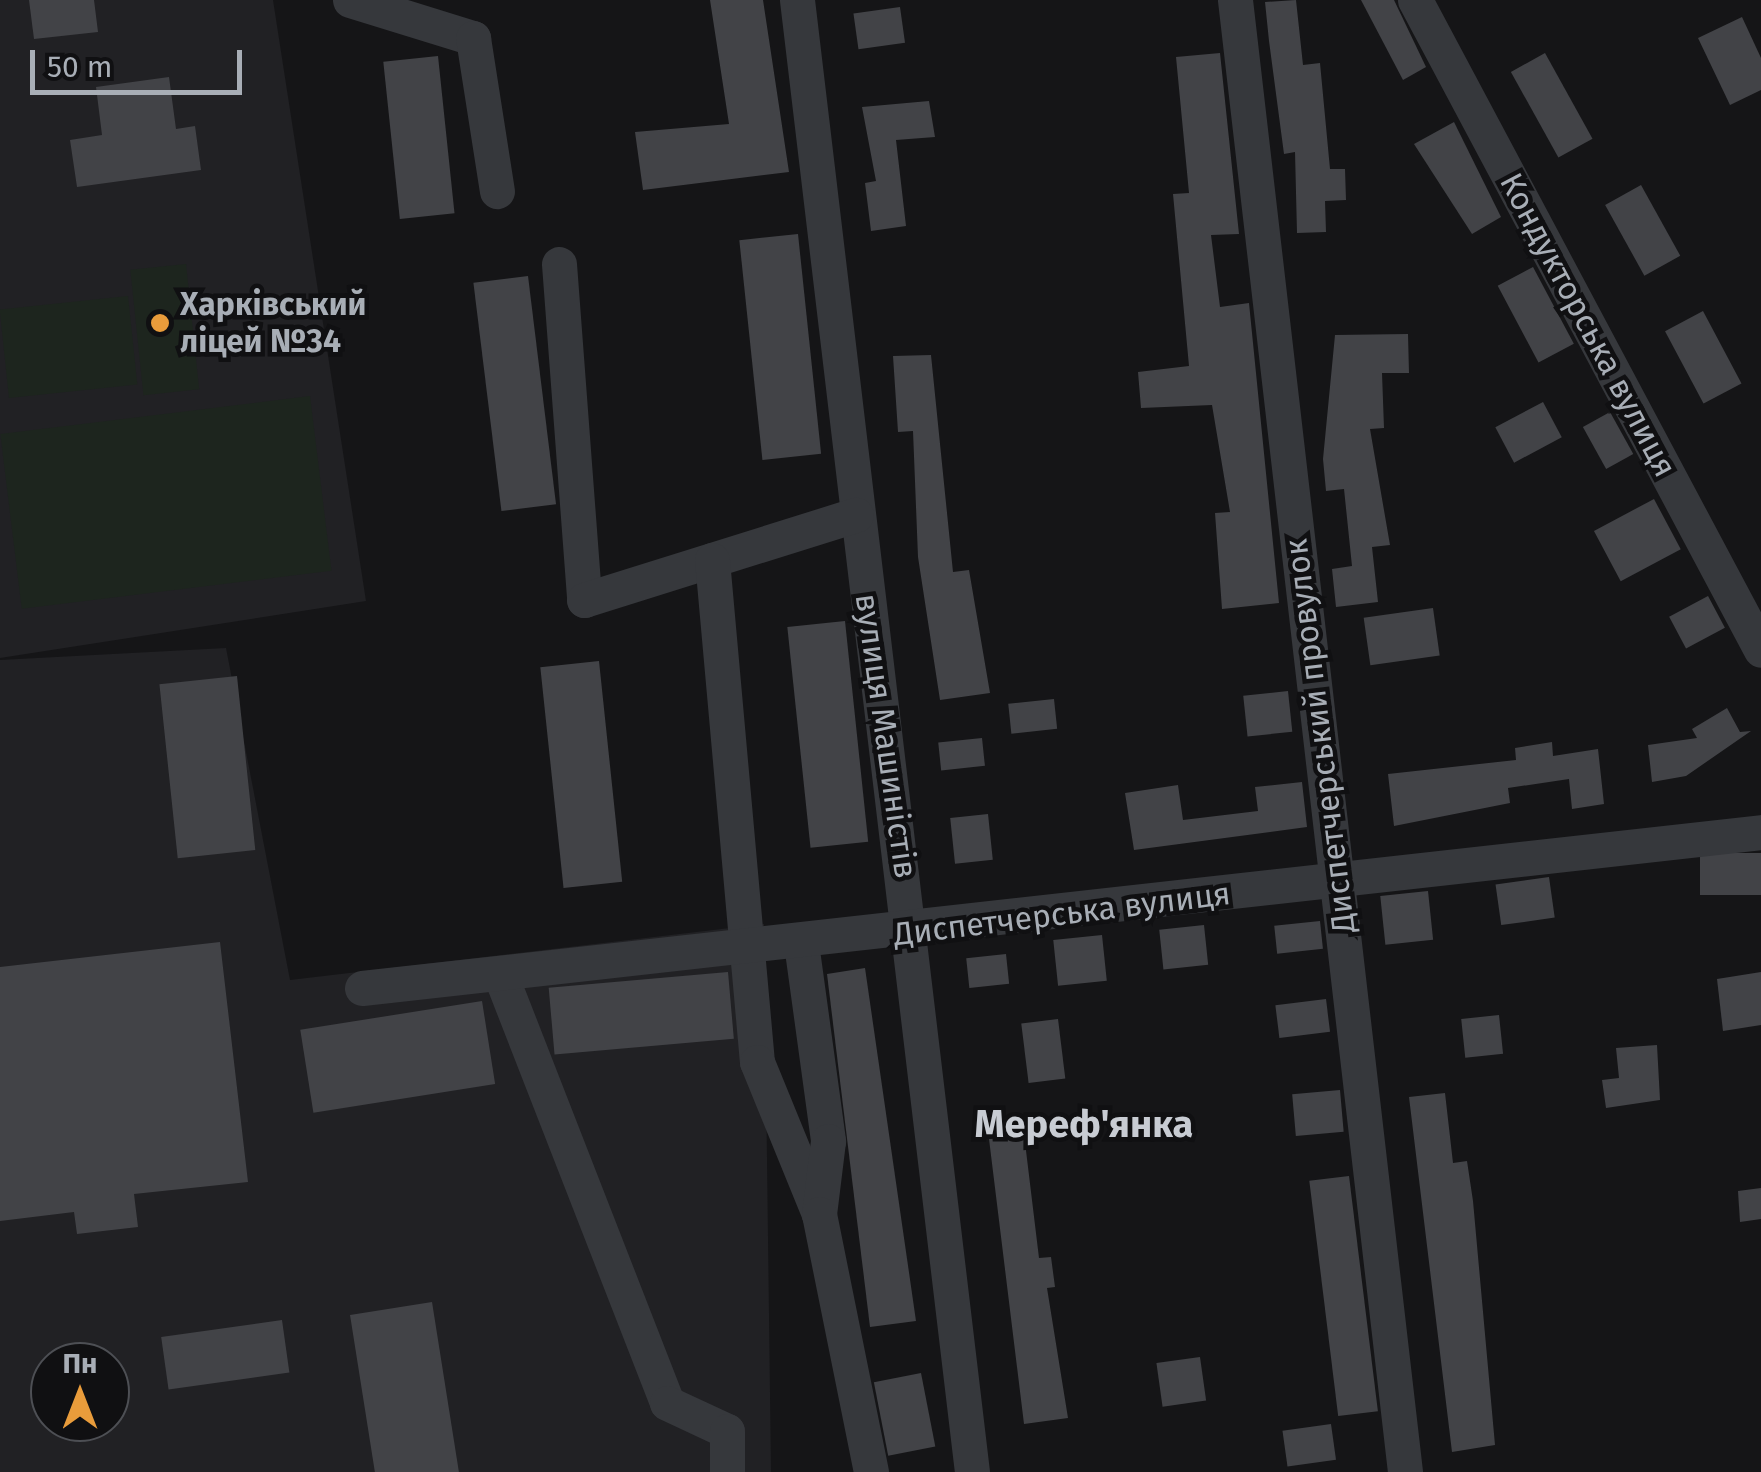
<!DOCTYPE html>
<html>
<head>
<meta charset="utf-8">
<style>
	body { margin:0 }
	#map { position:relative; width:1761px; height:1472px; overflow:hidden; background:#151517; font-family:"Fira Sans",sans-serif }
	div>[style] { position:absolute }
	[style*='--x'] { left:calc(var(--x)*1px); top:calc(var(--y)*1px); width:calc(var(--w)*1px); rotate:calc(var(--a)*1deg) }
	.built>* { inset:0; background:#212124 }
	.green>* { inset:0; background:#1d251e; transform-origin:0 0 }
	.building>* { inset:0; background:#424347; transform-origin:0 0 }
	.minor>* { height:35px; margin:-17.5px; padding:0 17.5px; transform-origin:17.5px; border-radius:17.5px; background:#36383c }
	.dots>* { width:28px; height:28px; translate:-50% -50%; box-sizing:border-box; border:5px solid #101012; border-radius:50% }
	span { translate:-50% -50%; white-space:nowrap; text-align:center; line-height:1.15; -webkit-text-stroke:9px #101012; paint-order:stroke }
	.poi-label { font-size:32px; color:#a8aeb6; font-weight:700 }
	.left { translate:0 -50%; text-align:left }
	.street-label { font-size:32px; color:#a8aeb6 }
	.quarter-label { font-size:38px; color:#c8ccd3; font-weight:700 }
	.north { position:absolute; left:30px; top:1342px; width:100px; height:100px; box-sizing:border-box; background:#101012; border:2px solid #4d4f54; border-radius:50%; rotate:0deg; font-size:28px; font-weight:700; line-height:40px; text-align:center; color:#a8aeb6 }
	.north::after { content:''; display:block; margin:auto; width:35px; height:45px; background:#e99c3b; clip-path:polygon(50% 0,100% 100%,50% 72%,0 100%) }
	.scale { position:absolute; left:30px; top:50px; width:212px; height:45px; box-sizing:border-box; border:5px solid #a8aeb6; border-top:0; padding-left:12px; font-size:30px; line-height:35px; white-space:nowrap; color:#a8aeb6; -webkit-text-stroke:8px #101012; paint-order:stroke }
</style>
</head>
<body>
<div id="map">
	<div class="built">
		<i style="clip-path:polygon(0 0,273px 0,366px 601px,0 658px)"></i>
		<i style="clip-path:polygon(evenodd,226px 648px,290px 980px,764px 924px,771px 1472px,0 1472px,0 660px,226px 648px,50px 1362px,110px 1362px,110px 1422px,50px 1422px,50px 1362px)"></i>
	</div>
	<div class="green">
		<i style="left:186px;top:264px;width:126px;height:56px;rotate:84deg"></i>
		<i style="left:128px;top:296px;width:89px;height:129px;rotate:84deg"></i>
		<i style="left:310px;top:396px;width:176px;height:312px;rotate:83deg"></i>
	</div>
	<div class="building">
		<i style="clip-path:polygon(29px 0,94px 0,98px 32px,34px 39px)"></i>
		<i style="clip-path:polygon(710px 0,763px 0,789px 172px,643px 190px,635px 132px,729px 124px)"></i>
		<i style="clip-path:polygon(1296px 0,1303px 65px,1320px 63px,1330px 169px,1345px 169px,1346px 200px,1325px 201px,1326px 232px,1297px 233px,1295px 152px,1284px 154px,1269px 41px,1265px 2px)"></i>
		<i style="clip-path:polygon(1361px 0,1394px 0,1426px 67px,1403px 80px)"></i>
		<i style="left:900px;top:7px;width:36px;height:47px;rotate:82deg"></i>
		<i style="clip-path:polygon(1742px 17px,1761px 58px,1761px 90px,1730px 105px,1698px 38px)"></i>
		<i style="clip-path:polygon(1220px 53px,1239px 234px,1211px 235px,1220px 307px,1249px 303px,1279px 603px,1222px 609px,1215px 513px,1230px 512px,1212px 405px,1141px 408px,1138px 372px,1189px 366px,1173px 194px,1189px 193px,1176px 57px)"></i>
		<i style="left:1545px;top:53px;width:98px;height:39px;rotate:61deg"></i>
		<i style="left:438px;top:56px;width:158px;height:55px;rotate:84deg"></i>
		<i style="clip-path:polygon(169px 77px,176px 129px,195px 126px,201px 170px,77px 187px,70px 140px,102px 135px,96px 87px)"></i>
		<i style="clip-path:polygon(929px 101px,935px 137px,896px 140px,906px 226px,871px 231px,865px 183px,876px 181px,862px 107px)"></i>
		<i style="clip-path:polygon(1454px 122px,1501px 217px,1472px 234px,1414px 144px)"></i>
		<i style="left:1641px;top:185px;width:81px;height:41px;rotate:61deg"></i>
		<i style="left:798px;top:234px;width:221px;height:59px;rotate:84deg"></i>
		<i style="left:1533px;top:267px;width:87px;height:40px;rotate:62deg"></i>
		<i style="left:528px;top:276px;width:230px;height:55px;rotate:83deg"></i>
		<i style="left:1703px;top:311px;width:82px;height:43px;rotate:62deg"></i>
		<i style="clip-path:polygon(1408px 334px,1409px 373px,1382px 373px,1384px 428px,1370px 429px,1390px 545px,1372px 547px,1378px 602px,1336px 607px,1332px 569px,1352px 566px,1344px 489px,1326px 491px,1323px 459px,1335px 335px)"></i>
		<i style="clip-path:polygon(931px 355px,953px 572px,969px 570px,990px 693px,940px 700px,918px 557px,913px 431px,898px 432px,893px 356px)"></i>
		<i style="left:1543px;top:402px;width:40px;height:54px;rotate:62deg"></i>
		<i style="left:1610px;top:412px;width:48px;height:31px;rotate:61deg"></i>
		<i style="left:1654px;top:499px;width:57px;height:68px;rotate:62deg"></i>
		<i style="left:1708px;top:596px;width:36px;height:44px;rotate:62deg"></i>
		<i style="left:1433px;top:608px;width:48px;height:70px;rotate:82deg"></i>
		<i style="left:845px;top:621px;width:222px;height:58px;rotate:84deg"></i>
		<i style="left:599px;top:661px;width:222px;height:59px;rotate:84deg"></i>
		<i style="left:237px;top:676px;width:175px;height:78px;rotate:84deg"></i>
		<i style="left:1288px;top:691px;width:41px;height:45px;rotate:84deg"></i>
		<i style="left:1054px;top:699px;width:30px;height:46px;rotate:84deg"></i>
		<i style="clip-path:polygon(1727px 708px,1740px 732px,1751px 731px,1686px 776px,1652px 782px,1648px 745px,1697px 738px,1692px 729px)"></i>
		<i style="left:982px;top:738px;width:28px;height:44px;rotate:84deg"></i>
		<i style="clip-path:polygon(1552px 742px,1553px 756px,1598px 749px,1604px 804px,1572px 809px,1569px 779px,1508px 788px,1510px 803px,1394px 826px,1388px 774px,1516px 760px,1515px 748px)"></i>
		<i style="clip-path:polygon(1302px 782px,1307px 827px,1134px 850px,1125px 793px,1178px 785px,1183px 820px,1258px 811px,1255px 787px)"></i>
		<i style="left:988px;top:814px;width:46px;height:38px;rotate:84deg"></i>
		<i style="left:1761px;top:853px;width:42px;height:61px;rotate:90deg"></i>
		<i style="left:1549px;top:877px;width:41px;height:54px;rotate:82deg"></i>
		<i style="left:1428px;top:891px;width:49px;height:48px;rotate:84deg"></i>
		<i style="left:1320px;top:921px;width:28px;height:46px;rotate:84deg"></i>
		<i style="left:1204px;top:925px;width:40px;height:45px;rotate:84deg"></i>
		<i style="left:1102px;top:935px;width:46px;height:49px;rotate:84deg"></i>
		<i style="clip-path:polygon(220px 942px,248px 1182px,134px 1194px,138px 1227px,77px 1234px,74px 1212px,0 1221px,0 967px)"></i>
		<i style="left:1006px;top:954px;width:30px;height:40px;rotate:84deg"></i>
		<i style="clip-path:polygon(865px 968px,916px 1321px,870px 1327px,827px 974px)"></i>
		<i style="left:728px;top:972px;width:67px;height:180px;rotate:85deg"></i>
		<i style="clip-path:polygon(1761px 972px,1761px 1025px,1723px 1031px,1717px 979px)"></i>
		<i style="left:1326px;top:999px;width:33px;height:51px;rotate:83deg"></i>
		<i style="left:482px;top:1001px;width:84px;height:184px;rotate:81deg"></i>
		<i style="left:1499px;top:1015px;width:39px;height:38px;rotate:84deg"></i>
		<i style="left:1058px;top:1019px;width:60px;height:37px;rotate:83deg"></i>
		<i style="clip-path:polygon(1657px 1045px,1660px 1100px,1606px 1108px,1602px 1080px,1619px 1078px,1616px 1048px)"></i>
		<i style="left:1340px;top:1090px;width:42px;height:48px;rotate:85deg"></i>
		<i style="clip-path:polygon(1445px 1093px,1453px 1163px,1467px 1161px,1473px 1201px,1495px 1445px,1452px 1452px,1409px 1097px)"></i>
		<i style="clip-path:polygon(1024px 1134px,1039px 1258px,1051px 1257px,1055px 1287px,1047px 1288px,1068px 1418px,1024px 1424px,989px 1139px)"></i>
		<i style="left:1349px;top:1176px;width:237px;height:40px;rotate:83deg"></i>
		<i style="clip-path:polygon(1761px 1188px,1761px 1219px,1740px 1222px,1738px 1191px)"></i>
		<i style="left:432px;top:1302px;width:172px;height:83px;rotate:81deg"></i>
		<i style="left:282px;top:1320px;width:53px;height:122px;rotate:82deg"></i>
		<i style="left:1200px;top:1357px;width:44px;height:44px;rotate:82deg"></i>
		<i style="left:921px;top:1373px;width:75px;height:48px;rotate:79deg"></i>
		<i style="left:1331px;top:1424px;width:36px;height:49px;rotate:82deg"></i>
	</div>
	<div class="minor">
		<i style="--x:350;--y:0;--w:129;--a:17.2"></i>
		<i style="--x:473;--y:38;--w:155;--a:81.1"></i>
		<i style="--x:797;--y:0;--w:1482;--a:83.22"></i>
		<i style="--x:1235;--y:0;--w:1482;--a:83.41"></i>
		<i style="--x:1415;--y:0;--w:736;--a:61.97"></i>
		<i style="--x:559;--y:264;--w:337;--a:85.7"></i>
		<i style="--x:584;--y:600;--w:285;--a:-17.4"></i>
		<i style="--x:712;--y:560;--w:504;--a:84.88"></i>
		<i style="--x:757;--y:1062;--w:164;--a:67.8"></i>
		<i style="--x:801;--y:943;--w:200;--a:82.2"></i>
		<i style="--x:828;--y:1141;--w:74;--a:97"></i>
		<i style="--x:819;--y:1214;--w:263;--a:78.6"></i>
		<i style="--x:500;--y:974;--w:460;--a:68.7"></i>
		<i style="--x:667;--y:1403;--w:66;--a:25"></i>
		<i style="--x:727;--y:1431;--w:41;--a:90"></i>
		<i style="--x:362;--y:988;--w:1408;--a:-6.36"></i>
	</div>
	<div class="dots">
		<i style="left:160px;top:323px;background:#e99c3b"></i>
	</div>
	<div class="poi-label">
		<span class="left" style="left:180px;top:323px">Харківський<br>ліцей №34</span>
	</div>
	<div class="street-label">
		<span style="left:1588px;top:325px;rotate:62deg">Кондукторська вулиця</span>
		<span style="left:886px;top:736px;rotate:82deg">вулиця Машиністів</span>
		<span style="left:1320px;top:736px;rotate:-97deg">Диспетчерський провулок</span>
		<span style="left:1062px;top:914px;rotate:-7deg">Диспетчерська вулиця</span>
	</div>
	<div class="quarter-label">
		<span style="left:1084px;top:1125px">Мереф'янка</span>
	</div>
	<div class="north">Пн</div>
	<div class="scale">50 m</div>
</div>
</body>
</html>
